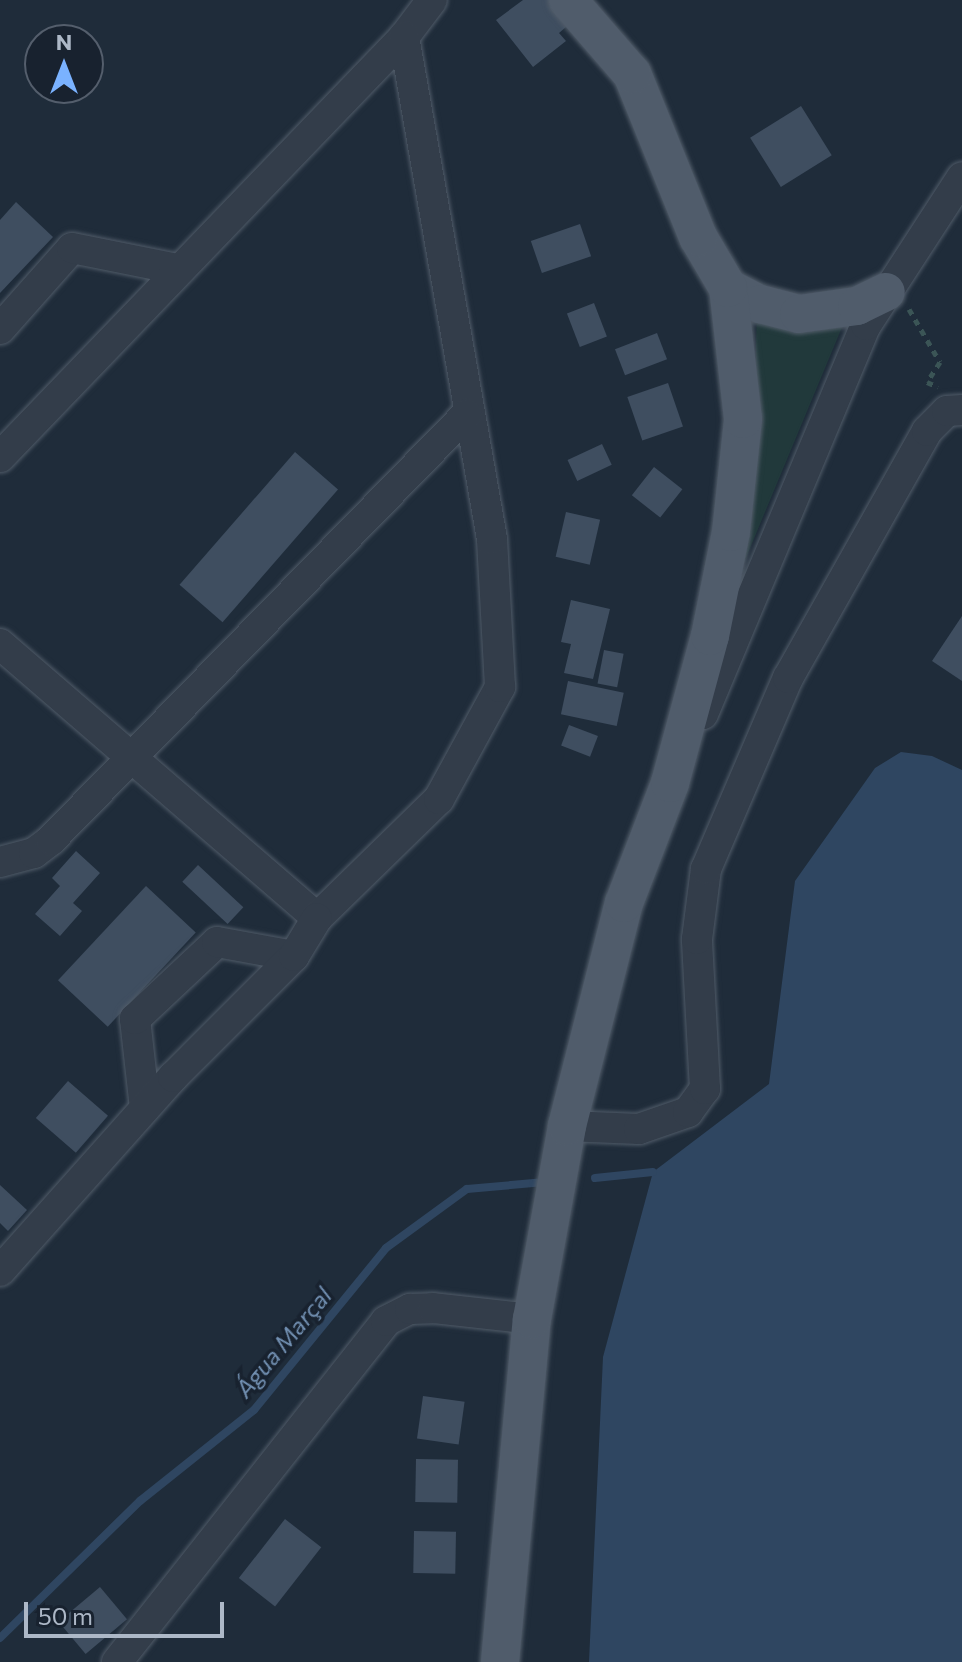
<!DOCTYPE html>
<html>
<head>
<meta charset="utf-8">
<style>
	body { margin:0 }
	#map { position:relative; width:962px; height:1662px; overflow:hidden; background:#1f2c3a; font-family:Commissioner,sans-serif }
	div>[style] { position:absolute }
	[style*='--x'] { left:calc(var(--x)*1px); top:calc(var(--y)*1px); width:calc(var(--w)*1px); rotate:calc(var(--a)*1deg) }
	.green>* { inset:0; background:#21393b }
	.water>* { inset:0; background:#2f4661 }
	.stream>* { height:8px; margin:-4px; padding:0 4px; transform-origin:4px; border-radius:4px; background:#2f4661 }
	.building>* { inset:0; background:#3f4e60; transform-origin:0 0 }
	.path>* { height:5px; margin-top:-2.5px; transform-origin:0; background:repeating-linear-gradient(90deg,#3b5556 0 6px,transparent 0 12px) }
	.roads { filter:drop-shadow(0 0 2px #505b68) drop-shadow(0 0 2px #505b68) }
	.minor>* { height:30px; margin:-15px; padding:0 15px; transform-origin:15px; border-radius:15px; background:#333d4a }
	.major>* { height:38px; margin:-19px; padding:0 19px; transform-origin:19px; border-radius:19px; background:#505c6b }
	span { translate:-50% -50%; white-space:nowrap; text-align:center; line-height:1.15; -webkit-text-stroke:7px #18222f; paint-order:stroke }
	.water-label { font-size:24px; color:#7290b2; font-style:italic }
	.north { position:absolute; left:24px; top:24px; width:80px; height:80px; box-sizing:border-box; background:#18222f; border:2px solid #545e6c; border-radius:50%; rotate:0deg; font-size:22px; font-weight:700; line-height:32px; text-align:center; color:#adb8c7 }
	.north::after { content:''; display:block; margin:auto; width:28px; height:36px; background:#7ab2ff; clip-path:polygon(50% 0,100% 100%,50% 72%,0 100%) }
	.scale { position:absolute; left:24px; top:1602px; width:200px; height:36px; box-sizing:border-box; border:4px solid #adb8c7; border-top:0; padding-left:10px; font-size:24px; line-height:28px; white-space:nowrap; color:#adb8c7; -webkit-text-stroke:6px #18222f; paint-order:stroke }
</style>
</head>
<body>
<div id="map">
	<div class="green">
		<i style="clip-path:polygon(757px 313px,845px 320px,738px 577px,753px 443px)"></i>
	</div>
	<div class="water">
		<i style="clip-path:polygon(901px 752px,932px 756px,962px 770px,962px 1662px,589px 1662px,603px 1357px,653px 1172px,769px 1084px,795px 881px,875px 768px)"></i>
	</div>
	<div class="stream">
		<i style="--x:595;--y:1178;--w:58;--a:-5.9"></i>
		<i style="--x:0;--y:1638;--w:196;--a:-44.4"></i>
		<i style="--x:140;--y:1501;--w:146;--a:-38.6"></i>
		<i style="--x:254;--y:1410;--w:209;--a:-50.8"></i>
		<i style="--x:386;--y:1248;--w:100;--a:-36.1"></i>
		<i style="--x:467;--y:1189;--w:78;--a:-5.1"></i>
	</div>
	<div class="building">
		<i style="clip-path:polygon(523px 0,557px 0,573px 21px,559px 33px,566px 41px,533px 67px,496px 20px)"></i>
		<i style="left:801px;top:106px;width:58px;height:60px;rotate:58deg"></i>
		<i style="clip-path:polygon(16px 202px,53px 237px,0 293px,0 220px)"></i>
		<i style="left:580px;top:224px;width:34px;height:52px;rotate:71deg"></i>
		<i style="left:594px;top:303px;width:36px;height:29px;rotate:69deg"></i>
		<i style="left:657px;top:333px;width:28px;height:45px;rotate:69deg"></i>
		<i style="left:668px;top:383px;width:46px;height:43px;rotate:71deg"></i>
		<i style="left:602px;top:444px;width:23px;height:38px;rotate:65deg"></i>
		<i style="left:295px;top:452px;width:57px;height:176px;rotate:41deg"></i>
		<i style="left:654px;top:467px;width:36px;height:36px;rotate:38deg"></i>
		<i style="left:566px;top:512px;width:35px;height:46px;rotate:13deg"></i>
		<i style="clip-path:polygon(571px 600px,610px 609px,593px 679px,564px 673px,571px 644px,561px 642px)"></i>
		<i style="clip-path:polygon(962px 616px,962px 681px,932px 661px)"></i>
		<i style="left:604px;top:650px;width:20px;height:34px;rotate:11deg"></i>
		<i style="left:568px;top:681px;width:57px;height:34px;rotate:12deg"></i>
		<i style="left:569px;top:725px;width:31px;height:22px;rotate:21deg"></i>
		<i style="clip-path:polygon(76px 851px,100px 873px,73px 903px,82px 911px,60px 936px,35px 914px,60px 886px,52px 878px)"></i>
		<i style="left:198px;top:865px;width:62px;height:23px;rotate:43deg"></i>
		<i style="left:146px;top:886px;width:68px;height:129px;rotate:43deg"></i>
		<i style="left:68px;top:1081px;width:53px;height:49px;rotate:41deg"></i>
		<i style="clip-path:polygon(0 1185px,27px 1210px,8px 1231px,0 1223px)"></i>
		<i style="left:423px;top:1396px;width:42px;height:43px;rotate:8deg"></i>
		<i style="left:416px;top:1459px;width:42px;height:43px;rotate:1deg"></i>
		<i style="left:285px;top:1519px;width:46px;height:75px;rotate:38deg"></i>
		<i style="left:414px;top:1531px;width:42px;height:42px;rotate:1deg"></i>
		<i style="left:100px;top:1587px;width:42px;height:54px;rotate:50deg"></i>
	</div>
	<div class="path">
		<i style="--x:909;--y:309;--w:61;--a:59.7"></i>
		<i style="--x:940;--y:362;--w:24;--a:123"></i>
		<i style="--x:927;--y:382;--w:12;--a:24"></i>
	</div>
	<div class="roads">
		<div class="minor">
			<i style="--x:0;--y:329;--w:108;--a:-48.4"></i>
			<i style="--x:72;--y:248;--w:107;--a:11.3"></i>
			<i style="--x:0;--y:457;--w:583;--a:-46.11"></i>
			<i style="--x:404;--y:37;--w:46;--a:-52.9"></i>
			<i style="--x:0;--y:644;--w:419;--a:40.8"></i>
			<i style="--x:317;--y:918;--w:170;--a:-44.3"></i>
			<i style="--x:439;--y:799;--w:128;--a:-61.4"></i>
			<i style="--x:500;--y:687;--w:148;--a:-93.1"></i>
			<i style="--x:492;--y:539;--w:510;--a:-99.94"></i>
			<i style="--x:703;--y:714;--w:422;--a:-67.3"></i>
			<i style="--x:866;--y:325;--w:176;--a:-57"></i>
			<i style="--x:0;--y:862;--w:35;--a:-15"></i>
			<i style="--x:34;--y:853;--w:21;--a:-37"></i>
			<i style="--x:51;--y:840;--w:595;--a:-45.68"></i>
			<i style="--x:145;--y:1108;--w:90;--a:-96.4"></i>
			<i style="--x:135;--y:1019;--w:112;--a:-43.2"></i>
			<i style="--x:217;--y:942;--w:78;--a:10.3"></i>
			<i style="--x:567;--y:1126;--w:72;--a:2.4"></i>
			<i style="--x:639;--y:1129;--w:52;--a:-19.1"></i>
			<i style="--x:688;--y:1112;--w:29;--a:-54"></i>
			<i style="--x:705;--y:1089;--w:150;--a:-93.1"></i>
			<i style="--x:697;--y:939;--w:71;--a:-82.7"></i>
			<i style="--x:706;--y:869;--w:208;--a:-66.8"></i>
			<i style="--x:788;--y:678;--w:283;--a:-60.6"></i>
			<i style="--x:927;--y:431;--w:28;--a:-45"></i>
			<i style="--x:947;--y:411;--w:15;--a:-4"></i>
			<i style="--x:0;--y:1271;--w:260;--a:-48.3"></i>
			<i style="--x:173;--y:1077;--w:171;--a:-45"></i>
			<i style="--x:294;--y:956;--w:44;--a:-58.8"></i>
			<i style="--x:117;--y:1662;--w:434;--a:-51.7"></i>
			<i style="--x:386;--y:1321;--w:27;--a:-27"></i>
			<i style="--x:410;--y:1309;--w:23;--a:-2"></i>
			<i style="--x:433;--y:1308;--w:100;--a:6.3"></i>
		</div>
		<div class="major">
			<i style="--x:728;--y:288;--w:36;--a:27"></i>
			<i style="--x:760;--y:304;--w:40;--a:14.4"></i>
			<i style="--x:799;--y:314;--w:59;--a:-7.9"></i>
			<i style="--x:857;--y:306;--w:32;--a:-26"></i>
			<i style="--x:500;--y:1662;--w:344;--a:-84.7"></i>
			<i style="--x:532;--y:1319;--w:196;--a:-79.7"></i>
			<i style="--x:567;--y:1126;--w:230;--a:-75.7"></i>
			<i style="--x:624;--y:903;--w:129;--a:-69"></i>
			<i style="--x:670;--y:783;--w:152;--a:-74.8"></i>
			<i style="--x:710;--y:636;--w:106;--a:-78.6"></i>
			<i style="--x:731;--y:532;--w:114;--a:-83.9"></i>
			<i style="--x:743;--y:419;--w:132;--a:-96.5"></i>
			<i style="--x:728;--y:288;--w:59;--a:-120.5"></i>
			<i style="--x:698;--y:237;--w:176;--a:-112"></i>
			<i style="--x:632;--y:74;--w:98;--a:-130.9"></i>
		</div>
	</div>
	<div class="water-label">
		<span style="left:283px;top:1342px;rotate:-50deg">Água Marçal</span>
	</div>
	<div class="north">N</div>
	<div class="scale">50 m</div>
</div>
</body>
</html>
